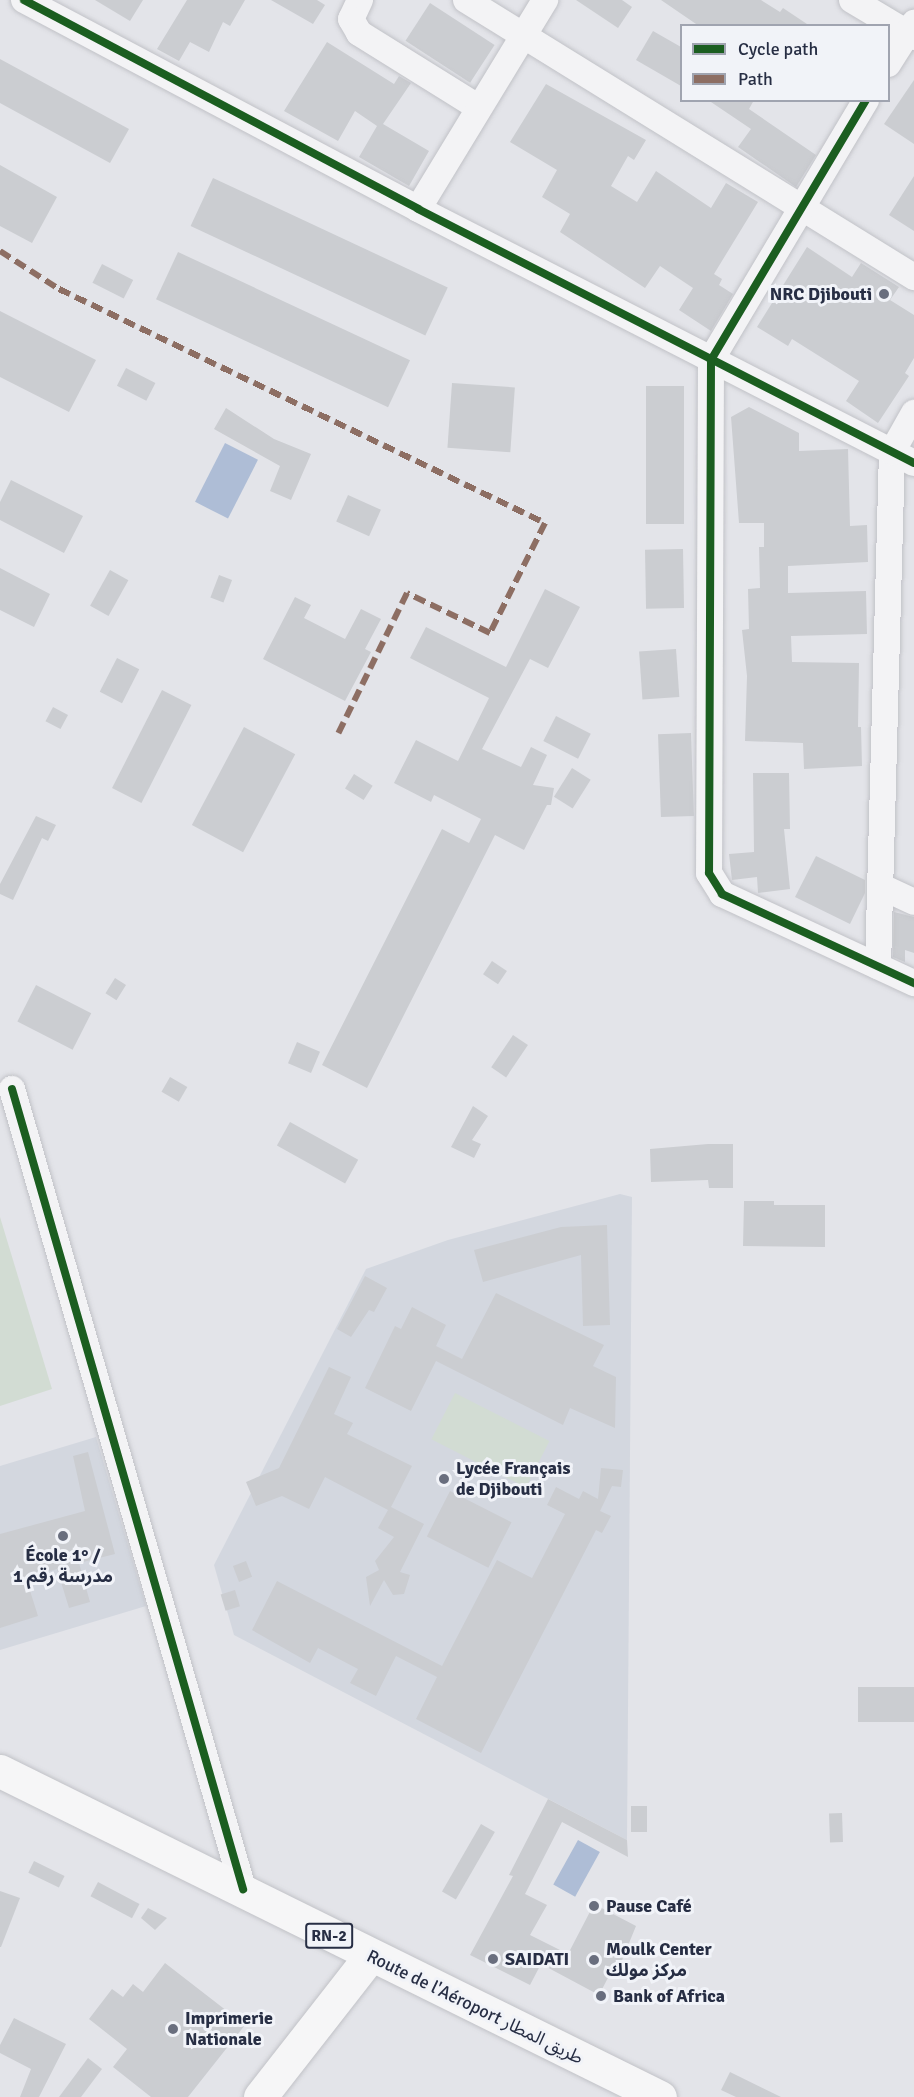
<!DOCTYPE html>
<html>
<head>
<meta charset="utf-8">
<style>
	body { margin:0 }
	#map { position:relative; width:914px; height:2097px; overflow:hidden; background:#e3e4e9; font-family:Signika,"Noto Sans Arabic",sans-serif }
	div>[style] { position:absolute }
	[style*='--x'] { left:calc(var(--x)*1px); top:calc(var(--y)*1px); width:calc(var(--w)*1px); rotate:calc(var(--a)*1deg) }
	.built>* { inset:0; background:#d3d7df }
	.green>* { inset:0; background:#d2dcd3; transform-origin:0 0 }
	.water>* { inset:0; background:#aebdd6; transform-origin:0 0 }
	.building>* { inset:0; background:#cbcdd1; transform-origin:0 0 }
	.roads { filter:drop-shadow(0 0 2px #c1c2c7) drop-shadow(0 0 2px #c1c2c7) }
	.minor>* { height:26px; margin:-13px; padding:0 13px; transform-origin:13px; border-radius:13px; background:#f3f3f5 }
	.major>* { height:33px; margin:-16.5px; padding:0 16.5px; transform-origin:16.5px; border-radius:16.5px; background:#f6f6f7 }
	.quiet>* { height:6px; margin-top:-3px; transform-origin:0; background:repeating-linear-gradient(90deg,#8d6e63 0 12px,transparent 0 18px) }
	.cycleway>* { height:8px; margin:-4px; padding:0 4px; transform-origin:4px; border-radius:4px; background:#1b5e20 }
	.dots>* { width:16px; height:16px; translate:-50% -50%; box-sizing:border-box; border:3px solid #f1f3f8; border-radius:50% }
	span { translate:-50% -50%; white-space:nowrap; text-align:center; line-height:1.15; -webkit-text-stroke:6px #f1f3f8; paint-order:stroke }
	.shield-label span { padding:2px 4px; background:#f1f3f8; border:2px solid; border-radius:4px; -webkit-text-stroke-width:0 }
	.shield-label { font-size:16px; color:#272e44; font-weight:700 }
	.poi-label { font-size:18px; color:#272e44; font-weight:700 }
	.right { translate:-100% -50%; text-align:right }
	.left { translate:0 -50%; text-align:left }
	.street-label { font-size:18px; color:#272e44 }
	.legend { position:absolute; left:680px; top:24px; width:210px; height:78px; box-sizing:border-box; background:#f1f3f8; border:2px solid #a0a4b0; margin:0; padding:8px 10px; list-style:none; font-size:18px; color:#272e44 }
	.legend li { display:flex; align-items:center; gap:12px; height:30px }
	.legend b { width:30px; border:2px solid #a0a4b0 }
</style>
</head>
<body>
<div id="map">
	<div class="built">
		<i style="clip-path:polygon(620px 1194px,632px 1197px,627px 1840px,234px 1635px,214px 1565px,366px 1269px,448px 1240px)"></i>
		<i style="clip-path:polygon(96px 1437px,146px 1606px,0 1650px,0 1466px)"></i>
	</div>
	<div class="green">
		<i style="clip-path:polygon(0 1217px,52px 1389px,0 1406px)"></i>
		<i style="left:455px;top:1393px;width:106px;height:52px;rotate:27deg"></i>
	</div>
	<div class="water">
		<i style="left:225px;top:443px;width:37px;height:66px;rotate:27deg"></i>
		<i style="left:578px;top:1840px;width:25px;height:51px;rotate:29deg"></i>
	</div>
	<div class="building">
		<i style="clip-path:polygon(95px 0,143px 0,130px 21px)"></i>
		<i style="clip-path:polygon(187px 0,245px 0,230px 26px,223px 22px,209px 52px,190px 42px,179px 61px,157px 49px)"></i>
		<i style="clip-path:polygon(271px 0,317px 0,325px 5px,313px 24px)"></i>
		<i style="clip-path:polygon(576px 0,622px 0,632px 7px,618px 28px)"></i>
		<i style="clip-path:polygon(661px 0,761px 0,780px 12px,783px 8px,810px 26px,699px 26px)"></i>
		<i style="left:430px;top:3px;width:77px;height:45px;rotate:33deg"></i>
		<i style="clip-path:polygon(653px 31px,681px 47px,681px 86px,636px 60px)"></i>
		<i style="clip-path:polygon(327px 42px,394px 84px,399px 76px,411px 83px,383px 124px,429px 151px,409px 186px,359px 157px,377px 126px,355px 111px,338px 141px,284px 111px)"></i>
		<i style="clip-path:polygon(0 59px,129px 129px,110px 163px,0 103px)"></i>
		<i style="clip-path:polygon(914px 80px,914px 144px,884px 124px)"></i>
		<i style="clip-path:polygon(546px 84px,646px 140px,634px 160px,628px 156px,611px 186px,637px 202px,656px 171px,711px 208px,726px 183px,758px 202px,714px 274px,722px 279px,719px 285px,733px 294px,711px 331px,679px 310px,693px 288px,660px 266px,645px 288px,560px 232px,570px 214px,542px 197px,557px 170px,510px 142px)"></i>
		<i style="clip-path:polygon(708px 100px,754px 100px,749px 109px,816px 155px,796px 187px,738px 147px,751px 129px)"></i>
		<i style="clip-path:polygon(0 165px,57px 197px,32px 243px,0 226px)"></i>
		<i style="clip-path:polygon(914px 176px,914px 231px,889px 215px)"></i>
		<i style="left:213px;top:178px;width:259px;height:53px;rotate:25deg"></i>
		<i style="clip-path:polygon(807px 247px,852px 277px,861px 263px,899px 287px,890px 300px,914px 315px,914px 358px,905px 373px,909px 376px,878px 423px,846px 401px,859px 381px,792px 339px,788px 346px,757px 327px)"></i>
		<i style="left:178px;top:252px;width:256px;height:52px;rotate:25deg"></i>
		<i style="left:102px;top:264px;width:35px;height:21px;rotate:27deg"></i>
		<i style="clip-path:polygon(0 311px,96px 360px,69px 412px,0 377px)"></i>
		<i style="left:126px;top:368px;width:33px;height:20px;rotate:27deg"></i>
		<i style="left:452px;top:383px;width:63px;height:65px;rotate:4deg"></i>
		<i style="left:646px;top:386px;width:38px;height:138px"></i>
		<i style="clip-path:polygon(749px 407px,799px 433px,799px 451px,848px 449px,850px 526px,867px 525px,868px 562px,788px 566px,788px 593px,866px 591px,867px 634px,791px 636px,792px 662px,859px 663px,858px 727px,861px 727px,862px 766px,804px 769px,803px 743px,745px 741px,747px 676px,742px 630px,749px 629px,748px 589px,760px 588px,759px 547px,764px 547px,764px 523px,739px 523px,731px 417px)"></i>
		<i style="clip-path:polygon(226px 408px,274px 439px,311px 454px,291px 500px,270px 491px,280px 466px,214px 429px)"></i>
		<i style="clip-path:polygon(11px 480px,83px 516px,64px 553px,0 520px,0 502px)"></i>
		<i style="left:348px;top:495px;width:36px;height:29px;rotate:24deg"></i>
		<i style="left:683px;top:549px;width:59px;height:38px;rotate:89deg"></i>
		<i style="clip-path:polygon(0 568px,50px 594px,34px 627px,0 610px)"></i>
		<i style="left:110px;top:570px;width:21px;height:41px;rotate:29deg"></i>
		<i style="left:219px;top:575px;width:14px;height:24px;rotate:21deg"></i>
		<i style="clip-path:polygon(545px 589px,580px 607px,548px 668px,530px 659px,482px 749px,521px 767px,531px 747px,547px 755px,533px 785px,554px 788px,551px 805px,547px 805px,524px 850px,495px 835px,367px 1088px,322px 1065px,442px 829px,469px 843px,481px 819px,434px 795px,431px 802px,394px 783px,416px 740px,458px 761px,489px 698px,410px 658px,426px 627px,506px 667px)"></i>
		<i style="clip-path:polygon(295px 597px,311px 605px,304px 618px,345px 639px,361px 609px,381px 619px,365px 649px,371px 652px,345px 701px,263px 659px)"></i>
		<i style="left:676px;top:649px;width:48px;height:37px;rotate:86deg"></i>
		<i style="left:117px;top:658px;width:25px;height:38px;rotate:27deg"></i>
		<i style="left:162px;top:690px;width:33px;height:110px;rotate:27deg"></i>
		<i style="left:53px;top:707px;width:17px;height:16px;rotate:28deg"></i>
		<i style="left:556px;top:716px;width:39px;height:28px;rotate:27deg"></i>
		<i style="left:244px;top:727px;width:58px;height:111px;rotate:28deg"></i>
		<i style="left:691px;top:733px;width:83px;height:33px;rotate:88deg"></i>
		<i style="left:572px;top:768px;width:22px;height:34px;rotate:32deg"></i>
		<i style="clip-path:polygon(753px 773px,789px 773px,790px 829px,784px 829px,790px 889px,758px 893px,757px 877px,732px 880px,729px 854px,754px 852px)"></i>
		<i style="left:354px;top:774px;width:22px;height:17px;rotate:32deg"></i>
		<i style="clip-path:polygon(36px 816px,56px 825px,48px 841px,42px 838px,13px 900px,0 894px,0 884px)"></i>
		<i style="clip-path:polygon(816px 856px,865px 880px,865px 893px,850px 924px,795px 897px)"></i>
		<i style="clip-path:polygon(894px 912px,914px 917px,914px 953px,905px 950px,905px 962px,893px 957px)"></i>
		<i style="left:492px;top:961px;width:18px;height:16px;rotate:34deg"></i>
		<i style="left:115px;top:978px;width:13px;height:18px;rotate:32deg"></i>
		<i style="left:36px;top:985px;width:62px;height:41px;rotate:27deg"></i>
		<i style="left:513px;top:1035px;width:18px;height:39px;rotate:34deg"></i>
		<i style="left:297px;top:1042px;width:25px;height:23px;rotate:23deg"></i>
		<i style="left:170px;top:1077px;width:20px;height:17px;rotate:30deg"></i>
		<i style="clip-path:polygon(473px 1106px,488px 1116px,472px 1140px,481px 1144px,474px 1158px,451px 1147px)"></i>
		<i style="left:290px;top:1122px;width:78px;height:27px;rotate:29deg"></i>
		<i style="clip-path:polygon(708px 1144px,733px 1144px,733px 1188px,709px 1188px,708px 1180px,651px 1182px,650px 1149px)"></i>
		<i style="clip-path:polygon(744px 1201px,774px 1201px,774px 1205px,825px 1205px,825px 1247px,743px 1246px)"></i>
		<i style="clip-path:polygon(607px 1225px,610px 1325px,583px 1326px,581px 1255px,483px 1282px,474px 1250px,561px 1227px)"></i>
		<i style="clip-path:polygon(365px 1276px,387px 1288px,374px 1312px,369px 1310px,351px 1337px,337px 1329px)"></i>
		<i style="clip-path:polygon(496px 1293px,604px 1345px,593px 1366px,616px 1377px,615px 1428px,570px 1408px,563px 1425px,436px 1361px,411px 1411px,365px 1388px,395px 1326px,401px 1329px,412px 1307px,446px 1325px,436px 1346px,462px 1359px)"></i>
		<i style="clip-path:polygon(329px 1367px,351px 1377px,334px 1414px,353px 1423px,347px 1434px,412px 1466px,391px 1507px,424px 1524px,400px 1572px,410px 1575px,404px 1594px,393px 1595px,384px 1580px,370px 1606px,366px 1577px,379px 1570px,375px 1561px,394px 1537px,378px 1528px,388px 1510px,325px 1477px,309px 1509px,282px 1496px,256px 1506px,246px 1482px,279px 1468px)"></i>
		<i style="clip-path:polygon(88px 1452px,115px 1554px,79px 1563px,90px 1602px,69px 1608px,57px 1569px,26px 1578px,38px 1616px,0 1628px,0 1534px,85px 1511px,73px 1456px)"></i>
		<i style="clip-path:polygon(601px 1468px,623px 1470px,621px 1487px,612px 1486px,600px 1511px,611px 1516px,602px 1533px,596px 1530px,481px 1753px,416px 1719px,437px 1677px,396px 1656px,376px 1696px,350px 1683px,358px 1669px,318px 1648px,310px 1663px,252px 1630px,277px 1581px,442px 1666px,497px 1560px,532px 1578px,565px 1514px,547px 1505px,556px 1487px,579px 1499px,583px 1491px,598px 1499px)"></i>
		<i style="left:450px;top:1491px;width:69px;height:51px;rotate:27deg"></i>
		<i style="left:246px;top:1561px;width:17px;height:14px;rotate:69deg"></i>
		<i style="left:235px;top:1590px;width:17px;height:15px;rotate:73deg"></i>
		<i style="left:914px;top:1687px;width:35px;height:56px;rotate:90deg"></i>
		<i style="clip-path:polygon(548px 1799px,627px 1840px,628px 1857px,562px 1822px,525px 1894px,547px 1905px,530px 1935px,568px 1954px,594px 1904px,636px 1926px,616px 1975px,611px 1972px,599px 1995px,541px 1964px,530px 1985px,470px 1955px,513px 1876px,509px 1875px)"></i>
		<i style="left:647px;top:1806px;width:26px;height:16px;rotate:90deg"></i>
		<i style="left:842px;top:1813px;width:29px;height:13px;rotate:88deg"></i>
		<i style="left:481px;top:1824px;width:16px;height:78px;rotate:30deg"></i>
		<i style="left:34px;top:1861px;width:34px;height:13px;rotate:26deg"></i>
		<i style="left:98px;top:1882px;width:47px;height:16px;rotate:28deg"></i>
		<i style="clip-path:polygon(0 1891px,20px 1898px,1px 1947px,0 1947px)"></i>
		<i style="clip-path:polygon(148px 1908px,167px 1918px,155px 1930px,141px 1918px)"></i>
		<i style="clip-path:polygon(165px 1963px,245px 2025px,188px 2097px,151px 2097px,113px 2067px,127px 2049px,89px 2019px,112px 1989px,123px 1997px,133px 1984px,143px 1992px)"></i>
		<i style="clip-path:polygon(14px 2018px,66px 2044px,39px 2097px,20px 2097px,31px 2069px,0 2053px,0 2045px)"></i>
		<i style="clip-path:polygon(88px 2058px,102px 2069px,81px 2097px,59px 2097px)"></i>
		<i style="clip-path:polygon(730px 2072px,781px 2097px,736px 2097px,721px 2090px)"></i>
	</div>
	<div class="roads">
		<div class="minor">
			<i style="--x:24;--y:0;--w:446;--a:27.9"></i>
			<i style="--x:418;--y:209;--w:557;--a:27.12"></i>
			<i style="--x:360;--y:0;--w:21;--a:115"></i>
			<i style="--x:351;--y:19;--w:16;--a:60"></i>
			<i style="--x:359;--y:33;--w:140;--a:31.9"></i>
			<i style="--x:466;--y:0;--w:527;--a:31.73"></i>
			<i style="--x:852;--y:0;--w:72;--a:30.8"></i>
			<i style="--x:888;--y:64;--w:49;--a:-57.6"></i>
			<i style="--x:866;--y:100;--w:303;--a:120.8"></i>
			<i style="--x:711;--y:360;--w:513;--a:90.22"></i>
			<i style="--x:709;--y:873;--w:25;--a:58"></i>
			<i style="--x:722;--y:894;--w:212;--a:24.9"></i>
			<i style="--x:418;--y:209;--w:245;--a:-58.7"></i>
			<i style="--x:882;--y:887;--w:35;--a:25"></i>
			<i style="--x:878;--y:966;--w:514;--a:-88.44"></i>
			<i style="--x:892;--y:452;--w:45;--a:-60.6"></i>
			<i style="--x:12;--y:1089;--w:833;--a:73.89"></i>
		</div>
		<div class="major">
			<i style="--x:0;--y:1771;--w:736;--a:26.29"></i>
			<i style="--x:260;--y:2097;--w:179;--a:-52"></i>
		</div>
	</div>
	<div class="quiet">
		<i style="--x:0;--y:251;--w:70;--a:32.8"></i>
		<i style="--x:59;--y:289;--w:539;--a:25.71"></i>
		<i style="--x:545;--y:523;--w:123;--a:116.6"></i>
		<i style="--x:490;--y:633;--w:92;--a:-154.3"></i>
		<i style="--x:407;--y:593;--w:161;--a:116.1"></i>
	</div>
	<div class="cycleway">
		<i style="--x:24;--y:0;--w:446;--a:27.9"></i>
		<i style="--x:418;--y:209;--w:557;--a:27.12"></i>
		<i style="--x:866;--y:100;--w:303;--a:120.8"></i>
		<i style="--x:711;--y:360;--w:513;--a:90.22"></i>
		<i style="--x:709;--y:873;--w:25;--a:58"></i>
		<i style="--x:722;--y:894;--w:212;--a:24.9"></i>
		<i style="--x:12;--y:1089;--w:833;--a:73.89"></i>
	</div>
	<div class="dots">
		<i style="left:884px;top:294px;background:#696e7e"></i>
		<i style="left:444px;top:1479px;background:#696e7e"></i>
		<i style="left:63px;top:1536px;background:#696e7e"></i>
		<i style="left:594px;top:1906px;background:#696e7e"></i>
		<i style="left:493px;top:1959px;background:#696e7e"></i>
		<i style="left:594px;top:1960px;background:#696e7e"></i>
		<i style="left:601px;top:1996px;background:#696e7e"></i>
		<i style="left:173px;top:2029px;background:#696e7e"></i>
	</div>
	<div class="shield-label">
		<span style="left:329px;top:1936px">RN-2</span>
	</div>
	<div class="poi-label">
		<span class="right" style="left:872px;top:294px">NRC Djibouti</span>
		<span class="left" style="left:456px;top:1479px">Lycée Français<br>de Djibouti</span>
		<span style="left:63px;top:1566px">École 1° /<br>مدرسة رقم 1</span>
		<span class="left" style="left:606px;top:1906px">Pause Café</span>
		<span class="left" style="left:606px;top:1960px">Moulk Center<br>مركز مولك</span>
		<span class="left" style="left:505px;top:1959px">SAIDATI</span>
		<span class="left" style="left:613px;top:1996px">Bank of Africa</span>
		<span class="left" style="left:185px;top:2029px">Imprimerie<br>Nationale</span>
	</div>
	<div class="street-label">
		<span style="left:475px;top:2007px;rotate:26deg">Route de l'Aéroport طريق المطار</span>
	</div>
	<ul class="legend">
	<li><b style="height:8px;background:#1b5e20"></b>Cycle path</li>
	<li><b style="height:8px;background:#8d6e63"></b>Path</li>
	</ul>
</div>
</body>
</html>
